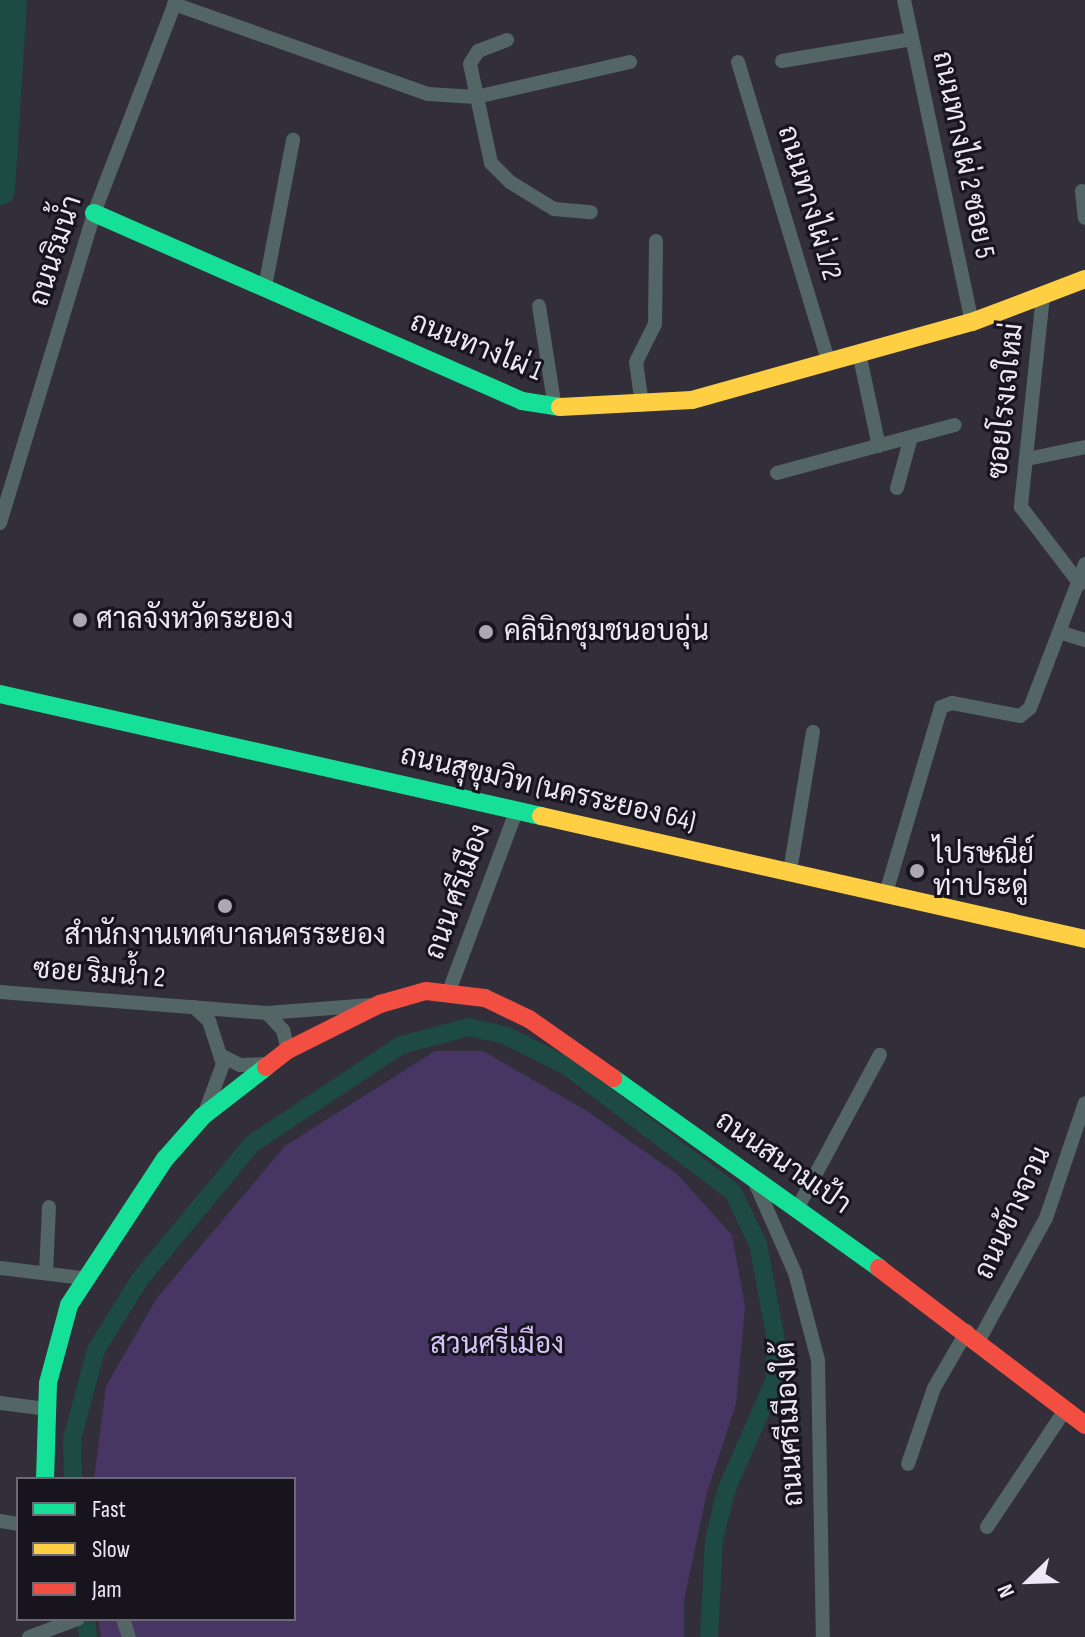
<!DOCTYPE html>
<html>
<head>
<meta charset="utf-8">
<style>
	body { margin:0 }
	#map { position:relative; width:1085px; height:1637px; overflow:hidden; background:#322e3a; font-family:"Sofia Sans Condensed",Sarabun,sans-serif }
	div>[style] { position:absolute }
	[style*='--x'] { left:calc(var(--x)*1px); top:calc(var(--y)*1px); width:calc(var(--w)*1px); rotate:calc(var(--a)*1deg) }
	.green>* { inset:0; background:#473663 }
	.canal>* { height:18px; margin:-9px; padding:0 9px; transform-origin:9px; border-radius:9px; background:#1d4a43 }
	.river>* { height:30px; margin:-15px; padding:0 15px; transform-origin:15px; border-radius:15px; background:#1d4a43 }
	.street>* { height:14px; margin:-7px; padding:0 7px; transform-origin:7px; border-radius:7px; background:#546565 }
	.fast>* { height:18px; margin:-9px; padding:0 9px; transform-origin:9px; border-radius:9px; background:#16e098 }
	.slow>* { height:18px; margin:-9px; padding:0 9px; transform-origin:9px; border-radius:9px; background:#ffcf43 }
	.jam>* { height:18px; margin:-9px; padding:0 9px; transform-origin:9px; border-radius:9px; background:#f24e42 }
	.dots>* { width:22px; height:22px; translate:-50% -50%; box-sizing:border-box; border:4px solid #17141e; border-radius:50% }
	span { translate:-50% -50%; white-space:nowrap; text-align:center; line-height:1.15; -webkit-text-stroke:6px #17141e; paint-order:stroke }
	.street-label { font-size:28px; color:#ece8f7 }
	.poi-label { font-size:28px; color:#ece8f7 }
	.left { translate:0 -50%; text-align:left }
	.park-label { font-size:28px; color:#d5c5f9 }
	.legend { position:absolute; left:16px; top:1477px; width:280px; height:144px; box-sizing:border-box; background:#17141e; border:2px solid #6c6975; margin:0; padding:10px 14px; list-style:none; font-size:24px; color:#ece8f7 }
	.legend li { display:flex; align-items:center; gap:16px; height:40px }
	.legend b { width:40px; border:2px solid #6c6975 }
	.north { position:absolute; left:989px; top:1541px; width:80px; height:80px; -webkit-text-stroke:6px #17141e; paint-order:stroke; rotate:247deg; font-size:22px; font-weight:700; line-height:32px; text-align:center; color:#ece8f7 }
	.north::after { content:''; display:block; margin:auto; width:28px; height:36px; background:#ece8f7; clip-path:polygon(50% 0,100% 100%,50% 72%,0 100%) }
</style>
</head>
<body>
<div id="map">
	<div class="green">
		<i style="clip-path:polygon(435px 1051px,483px 1051px,587px 1111px,677px 1174px,732px 1235px,745px 1306px,736px 1404px,707px 1492px,684px 1600px,684px 1637px,101px 1637px,98px 1619px,294px 1619px,294px 1479px,94px 1479px,106px 1386px,157px 1298px,285px 1146px)"></i>
	</div>
	<div class="canal">
		<i style="--x:73;--y:1479;--w:40;--a:-91.4"></i>
		<i style="--x:72;--y:1439;--w:92;--a:-74.9"></i>
		<i style="--x:96;--y:1350;--w:84;--a:-58.2"></i>
		<i style="--x:140;--y:1279;--w:177;--a:-50.3"></i>
		<i style="--x:253;--y:1143;--w:178;--a:-33.5"></i>
		<i style="--x:401;--y:1045;--w:70;--a:-14.8"></i>
		<i style="--x:469;--y:1027;--w:39;--a:13"></i>
		<i style="--x:507;--y:1036;--w:67;--a:26.6"></i>
		<i style="--x:567;--y:1066;--w:208;--a:37.2"></i>
		<i style="--x:733;--y:1192;--w:58;--a:64.3"></i>
		<i style="--x:758;--y:1244;--w:98;--a:79.4"></i>
		<i style="--x:776;--y:1340;--w:41;--a:92.8"></i>
		<i style="--x:774;--y:1381;--w:120;--a:113.6"></i>
		<i style="--x:726;--y:1491;--w:49;--a:104"></i>
		<i style="--x:714;--y:1539;--w:98;--a:92.9"></i>
		<i style="--x:86;--y:1619;--w:18;--a:84"></i>
	</div>
	<div class="river">
		<i style="--x:0;--y:190;--w:190;--a:-86.4"></i>
	</div>
	<div class="street">
		<i style="--x:904;--y:0;--w:329;--a:78.1"></i>
		<i style="--x:174;--y:4;--w:269;--a:19.5"></i>
		<i style="--x:428;--y:94;--w:48;--a:3.6"></i>
		<i style="--x:476;--y:97;--w:158;--a:-12.8"></i>
		<i style="--x:507;--y:40;--w:31;--a:159"></i>
		<i style="--x:478;--y:51;--w:15;--a:122"></i>
		<i style="--x:470;--y:64;--w:101;--a:78"></i>
		<i style="--x:491;--y:163;--w:27;--a:45"></i>
		<i style="--x:510;--y:182;--w:52;--a:31.5"></i>
		<i style="--x:554;--y:209;--w:37;--a:5"></i>
		<i style="--x:782;--y:61;--w:132;--a:-9.6"></i>
		<i style="--x:738;--y:62;--w:312;--a:73.2"></i>
		<i style="--x:1082;--y:191;--w:27;--a:84"></i>
		<i style="--x:265;--y:287;--w:150;--a:-79.2"></i>
		<i style="--x:1043;--y:296;--w:212;--a:96"></i>
		<i style="--x:1021;--y:507;--w:97;--a:52.5"></i>
		<i style="--x:539;--y:306;--w:103;--a:81.1"></i>
		<i style="--x:859;--y:353;--w:95;--a:77.9"></i>
		<i style="--x:642;--y:405;--w:43;--a:-97.9"></i>
		<i style="--x:636;--y:362;--w:42;--a:-63.4"></i>
		<i style="--x:655;--y:324;--w:83;--a:-89.3"></i>
		<i style="--x:1027;--y:459;--w:59;--a:-11.7"></i>
		<i style="--x:777;--y:473;--w:184;--a:-15.1"></i>
		<i style="--x:897;--y:488;--w:53;--a:-74.6"></i>
		<i style="--x:0;--y:523;--w:324;--a:-73.1"></i>
		<i style="--x:94;--y:213;--w:228;--a:-68.9"></i>
		<i style="--x:1062;--y:633;--w:24;--a:17"></i>
		<i style="--x:790;--y:871;--w:141;--a:-80.6"></i>
		<i style="--x:886;--y:893;--w:194;--a:-73.5"></i>
		<i style="--x:941;--y:707;--w:12;--a:-20"></i>
		<i style="--x:952;--y:703;--w:69;--a:10.8"></i>
		<i style="--x:1020;--y:716;--w:13;--a:-39"></i>
		<i style="--x:1030;--y:708;--w:154;--a:-69.1"></i>
		<i style="--x:449;--y:991;--w:191;--a:-69.5"></i>
		<i style="--x:0;--y:992;--w:268;--a:4.5"></i>
		<i style="--x:267;--y:1013;--w:104;--a:-4.4"></i>
		<i style="--x:194;--y:1007;--w:21;--a:43"></i>
		<i style="--x:209;--y:1021;--w:45;--a:72"></i>
		<i style="--x:223;--y:1064;--w:49;--a:110.3"></i>
		<i style="--x:267;--y:1013;--w:23;--a:47"></i>
		<i style="--x:283;--y:1030;--w:21;--a:76"></i>
		<i style="--x:222;--y:1056;--w:20;--a:27"></i>
		<i style="--x:240;--y:1065;--w:27;--a:-2"></i>
		<i style="--x:753;--y:1178;--w:104;--a:66.1"></i>
		<i style="--x:795;--y:1273;--w:90;--a:75.2"></i>
		<i style="--x:818;--y:1360;--w:277;--a:89"></i>
		<i style="--x:798;--y:1207;--w:173;--a:-61.7"></i>
		<i style="--x:0;--y:1268;--w:84;--a:6.9"></i>
		<i style="--x:46;--y:1273;--w:66;--a:-87.4"></i>
		<i style="--x:979;--y:1340;--w:139;--a:-61.2"></i>
		<i style="--x:1046;--y:1218;--w:121;--a:-71.3"></i>
		<i style="--x:0;--y:1403;--w:46;--a:7.4"></i>
		<i style="--x:908;--y:1464;--w:80;--a:-71.1"></i>
		<i style="--x:934;--y:1388;--w:66;--a:-59.9"></i>
		<i style="--x:0;--y:1521;--w:18;--a:9"></i>
		<i style="--x:987;--y:1527;--w:141;--a:-56.3"></i>
		<i style="--x:123;--y:1619;--w:19;--a:72"></i>
		<i style="--x:29;--y:1637;--w:52;--a:-20.2"></i>
	</div>
	<div class="fast">
		<i style="--x:94;--y:213;--w:467;--a:23.7"></i>
		<i style="--x:522;--y:401;--w:38;--a:9"></i>
		<i style="--x:0;--y:694;--w:555;--a:12.71"></i>
		<i style="--x:613;--y:1078;--w:327;--a:35.5"></i>
		<i style="--x:45;--y:1479;--w:96;--a:-88.2"></i>
		<i style="--x:48;--y:1383;--w:81;--a:-74.9"></i>
		<i style="--x:69;--y:1305;--w:175;--a:-56.7"></i>
		<i style="--x:165;--y:1159;--w:57;--a:-48.5"></i>
		<i style="--x:203;--y:1116;--w:80;--a:-37.9"></i>
	</div>
	<div class="slow">
		<i style="--x:560;--y:407;--w:132;--a:-3"></i>
		<i style="--x:692;--y:400;--w:291;--a:-15.6"></i>
		<i style="--x:972;--y:322;--w:121;--a:-20.8"></i>
		<i style="--x:541;--y:816;--w:558;--a:12.74"></i>
	</div>
	<div class="jam">
		<i style="--x:266;--y:1067;--w:28;--a:-38"></i>
		<i style="--x:288;--y:1050;--w:103;--a:-26.6"></i>
		<i style="--x:380;--y:1004;--w:48;--a:-15.8"></i>
		<i style="--x:426;--y:991;--w:59;--a:6.8"></i>
		<i style="--x:485;--y:998;--w:49;--a:25.5"></i>
		<i style="--x:529;--y:1019;--w:103;--a:35.1"></i>
		<i style="--x:879;--y:1268;--w:259;--a:37.3"></i>
	</div>
	<div class="dots">
		<i style="left:80px;top:620px;background:#aba7b5"></i>
		<i style="left:486px;top:632px;background:#aba7b5"></i>
		<i style="left:917px;top:871px;background:#aba7b5"></i>
		<i style="left:225px;top:906px;background:#aba7b5"></i>
	</div>
	<div class="street-label">
		<span style="left:963px;top:155px;rotate:78deg">ถนนทางไผ่ 2 ซอย 5</span>
		<span style="left:809px;top:203px;rotate:73deg">ถนนทางไผ่ 1/2</span>
		<span style="left:56px;top:251px;rotate:-72deg">ถนนริมน้ำ</span>
		<span style="left:476px;top:347px;rotate:22deg">ถนนทางไผ่ 1</span>
		<span style="left:1006px;top:401px;rotate:-84deg">ซอยโรงเจใหม่</span>
		<span style="left:548px;top:789px;rotate:13deg">ถนนสุขุมวิท (นครระยอง 64)</span>
		<span style="left:458px;top:892px;rotate:-70deg">ถนน ศรีเมือง</span>
		<span style="left:99px;top:974px;rotate:4deg">ซอย ริมน้ำ 2</span>
		<span style="left:783px;top:1163px;rotate:35deg">ถนนสนามเป้า</span>
		<span style="left:1013px;top:1213px;rotate:-65deg">ถนนข้างจวน</span>
		<span style="left:790px;top:1424px;rotate:-93deg">ถนนศรีเมืองใต้</span>
	</div>
	<div class="poi-label">
		<span class="left" style="left:96px;top:620px">ศาลจังหวัดระยอง</span>
		<span class="left" style="left:504px;top:632px">คลินิกชุมชนอบอุ่น</span>
		<span class="left" style="left:933px;top:871px">ไปรษณีย์<br>ท่าประดู่</span>
		<span style="left:225px;top:936px">สำนักงานเทศบาลนครระยอง</span>
	</div>
	<div class="park-label">
		<span style="left:497px;top:1345px">สวนศรีเมือง</span>
	</div>
	<ul class="legend">
	<li><b style="height:10px;background:#16e098"></b>Fast</li>
	<li><b style="height:10px;background:#ffcf43"></b>Slow</li>
	<li><b style="height:10px;background:#f24e42"></b>Jam</li>
	</ul>
	<div class="north">N</div>
</div>
</body>
</html>
